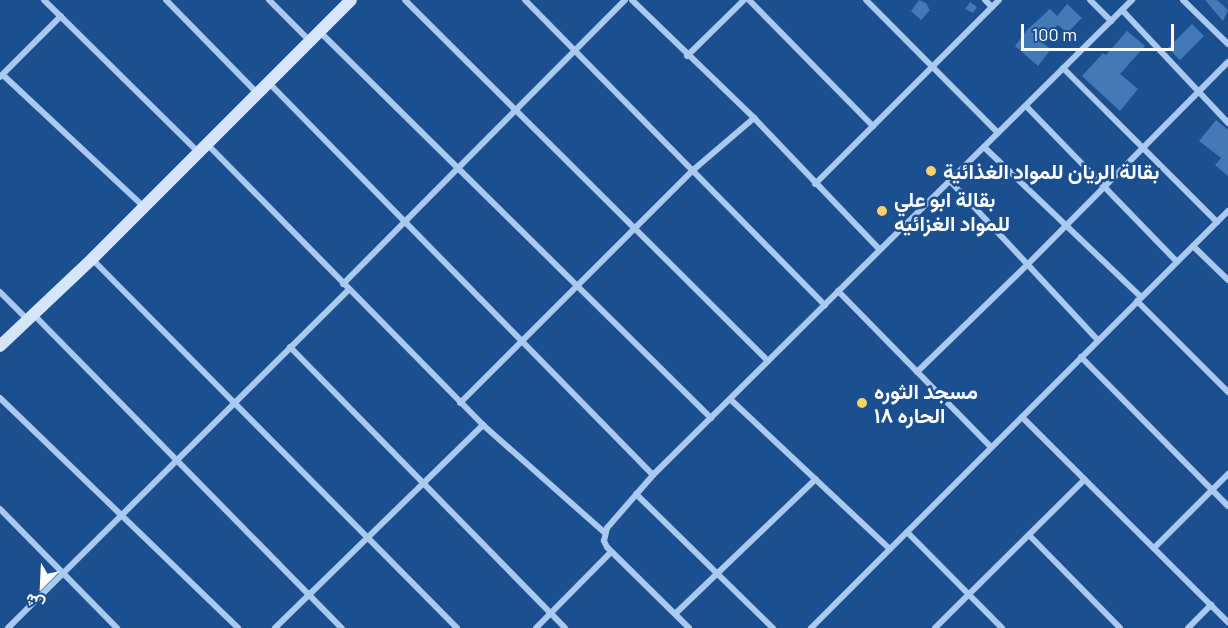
<!DOCTYPE html>
<html>
<head>
<meta charset="utf-8">
<style>
	body { margin:0 }
	#map { position:relative; width:1228px; height:628px; overflow:hidden; background:#1b4f8f; font-family:Barlow,Vazirmatn,sans-serif }
	div>[style] { position:absolute }
	[style*='--x'] { left:calc(var(--x)*1px); top:calc(var(--y)*1px); width:calc(var(--w)*1px); rotate:calc(var(--a)*1deg) }
	.building>* { inset:0; background:#4478b7; transform-origin:0 0 }
	.street>* { height:6px; margin:-3px; padding:0 3px; transform-origin:3px; border-radius:3px; background:#a9c9ee }
	.secondary>* { height:12px; margin:-6px; padding:0 6px; transform-origin:6px; border-radius:6px; background:#d6e6fa }
	.dots>* { width:16px; height:16px; translate:-50% -50%; box-sizing:border-box; border:3px solid #1b4f8f; border-radius:50% }
	span { translate:-50% -50%; white-space:nowrap; text-align:center; line-height:1.15; -webkit-text-stroke:5px #1b4f8f; paint-order:stroke }
	.poi-label { font-size:21px; color:#fff; font-weight:700 }
	.left { translate:0 -50%; text-align:left }
	.north { position:absolute; left:12px; top:556px; width:60px; height:60px; -webkit-text-stroke:4px #1b4f8f; paint-order:stroke; rotate:204deg; font-size:16px; font-weight:700; line-height:24px; text-align:center; color:#fff }
	.north::after { content:''; display:block; margin:auto; width:21px; height:27px; background:#fff; clip-path:polygon(50% 0,100% 100%,50% 72%,0 100%) }
	.scale { position:absolute; left:1021px; top:24px; width:153px; height:27px; box-sizing:border-box; border:3px solid #fff; border-top:0; padding-left:8px; font-size:18px; line-height:21px; white-space:nowrap; color:#fff; -webkit-text-stroke:4px #1b4f8f; paint-order:stroke }
</style>
</head>
<body>
<div id="map">
	<div class="building">
		<i style="clip-path:polygon(919px 0,926px 3px,930px 10px,921px 20px,911px 11px)"></i>
		<i style="clip-path:polygon(1205px 0,1217px 0,1228px 10px,1223px 21px)"></i>
		<i style="clip-path:polygon(970px 2px,977px 7px,973px 13px,965px 9px)"></i>
		<i style="clip-path:polygon(1067px 4px,1082px 18px,1067px 33px,1058px 25px,1041px 42px,1051px 49px,1038px 66px,1015px 46px,1026px 31px,1050px 9px,1057px 16px)"></i>
		<i style="left:1192px;top:24px;width:17px;height:34px;rotate:45deg"></i>
		<i style="clip-path:polygon(1127px 31px,1145px 46px,1120px 74px,1138px 89px,1120px 111px,1082px 76px,1103px 53px,1106px 55px)"></i>
		<i style="clip-path:polygon(1216px 120px,1228px 130px,1228px 176px,1215px 165px,1221px 158px,1199px 141px)"></i>
	</div>
	<div class="street">
		<i style="--x:44;--y:0;--w:216;--a:44.6"></i>
		<i style="--x:166;--y:0;--w:130;--a:45.6"></i>
		<i style="--x:269;--y:0;--w:58;--a:45"></i>
		<i style="--x:405;--y:0;--w:512;--a:44.84"></i>
		<i style="--x:525;--y:0;--w:428;--a:45.5"></i>
		<i style="--x:632;--y:0;--w:170;--a:44"></i>
		<i style="--x:754;--y:118;--w:182;--a:46.3"></i>
		<i style="--x:749;--y:0;--w:177;--a:45.5"></i>
		<i style="--x:866;--y:0;--w:187;--a:45.2"></i>
		<i style="--x:985;--y:0;--w:10;--a:45"></i>
		<i style="--x:1090;--y:0;--w:30;--a:45"></i>
		<i style="--x:1183;--y:0;--w:63;--a:44.4"></i>
		<i style="--x:1122;--y:10;--w:155;--a:46.8"></i>
		<i style="--x:319;--y:31;--w:551;--a:44.63"></i>
		<i style="--x:687;--y:56;--w:80;--a:-44.5"></i>
		<i style="--x:1063;--y:68;--w:218;--a:45"></i>
		<i style="--x:3;--y:75;--w:193;--a:43.1"></i>
		<i style="--x:0;--y:77;--w:86;--a:-45"></i>
		<i style="--x:268;--y:82;--w:550;--a:45.59"></i>
		<i style="--x:1026;--y:106;--w:217;--a:45.9"></i>
		<i style="--x:207;--y:144;--w:394;--a:45.5"></i>
		<i style="--x:483;--y:425;--w:163;--a:41.5"></i>
		<i style="--x:984;--y:147;--w:217;--a:43.7"></i>
		<i style="--x:950;--y:181;--w:216;--a:47.1"></i>
		<i style="--x:815;--y:184;--w:260;--a:-45"></i>
		<i style="--x:1193;--y:246;--w:49;--a:44.2"></i>
		<i style="--x:92;--y:259;--w:519;--a:45.31"></i>
		<i style="--x:343;--y:284;--w:400;--a:-45.2"></i>
		<i style="--x:838;--y:291;--w:219;--a:45.6"></i>
		<i style="--x:0;--y:292;--w:40;--a:45"></i>
		<i style="--x:1137;--y:301;--w:129;--a:45"></i>
		<i style="--x:34;--y:315;--w:439;--a:45.5"></i>
		<i style="--x:290;--y:347;--w:393;--a:45.6"></i>
		<i style="--x:1081;--y:357;--w:209;--a:45.4"></i>
		<i style="--x:917;--y:372;--w:155;--a:-44.2"></i>
		<i style="--x:1028;--y:264;--w:284;--a:-45.3"></i>
		<i style="--x:0;--y:398;--w:331;--a:44"></i>
		<i style="--x:730;--y:399;--w:219;--a:43.2"></i>
		<i style="--x:460;--y:403;--w:328;--a:-45"></i>
		<i style="--x:692;--y:171;--w:82;--a:-40.5"></i>
		<i style="--x:1022;--y:417;--w:291;--a:44.9"></i>
		<i style="--x:636;--y:494;--w:192;--a:44.4"></i>
		<i style="--x:0;--y:509;--w:167;--a:45.5"></i>
		<i style="--x:907;--y:532;--w:135;--a:45.3"></i>
		<i style="--x:1029;--y:535;--w:130;--a:45.6"></i>
		<i style="--x:1154;--y:548;--w:105;--a:-45"></i>
		<i style="--x:675;--y:614;--w:195;--a:-43.8"></i>
		<i style="--x:8;--y:628;--w:481;--a:-44.8"></i>
		<i style="--x:275;--y:628;--w:291;--a:-44.3"></i>
		<i style="--x:536;--y:628;--w:107;--a:-45.4"></i>
		<i style="--x:689;--y:628;--w:115;--a:-135.4"></i>
		<i style="--x:607;--y:547;--w:7;--a:-117"></i>
		<i style="--x:604;--y:541;--w:13;--a:-77"></i>
		<i style="--x:607;--y:528;--w:70;--a:-49"></i>
		<i style="--x:653;--y:475;--w:675;--a:-44.76"></i>
		<i style="--x:811;--y:628;--w:590;--a:-45"></i>
		<i style="--x:935;--y:628;--w:211;--a:-44.8"></i>
		<i style="--x:1188;--y:628;--w:33;--a:-45"></i>
	</div>
	<div class="secondary">
		<i style="--x:0;--y:346;--w:127;--a:-43.4"></i>
		<i style="--x:92;--y:259;--w:366;--a:-45"></i>
	</div>
	<div class="dots">
		<i style="left:931px;top:171px;background:#ffd166"></i>
		<i style="left:882px;top:211px;background:#ffd166"></i>
		<i style="left:862px;top:403px;background:#ffd166"></i>
	</div>
	<div class="poi-label">
		<span class="left" style="left:943px;top:171px">بقالة الريان للمواد الغذائية</span>
		<span class="left" style="left:894px;top:211px">بقالة ابو علي<br>للمواد الغزائيه</span>
		<span class="left" style="left:874px;top:403px">مسجد الثوره<br>الحاره ١٨</span>
	</div>
	<div class="north">ش</div>
	<div class="scale">100 m</div>
</div>
</body>
</html>
